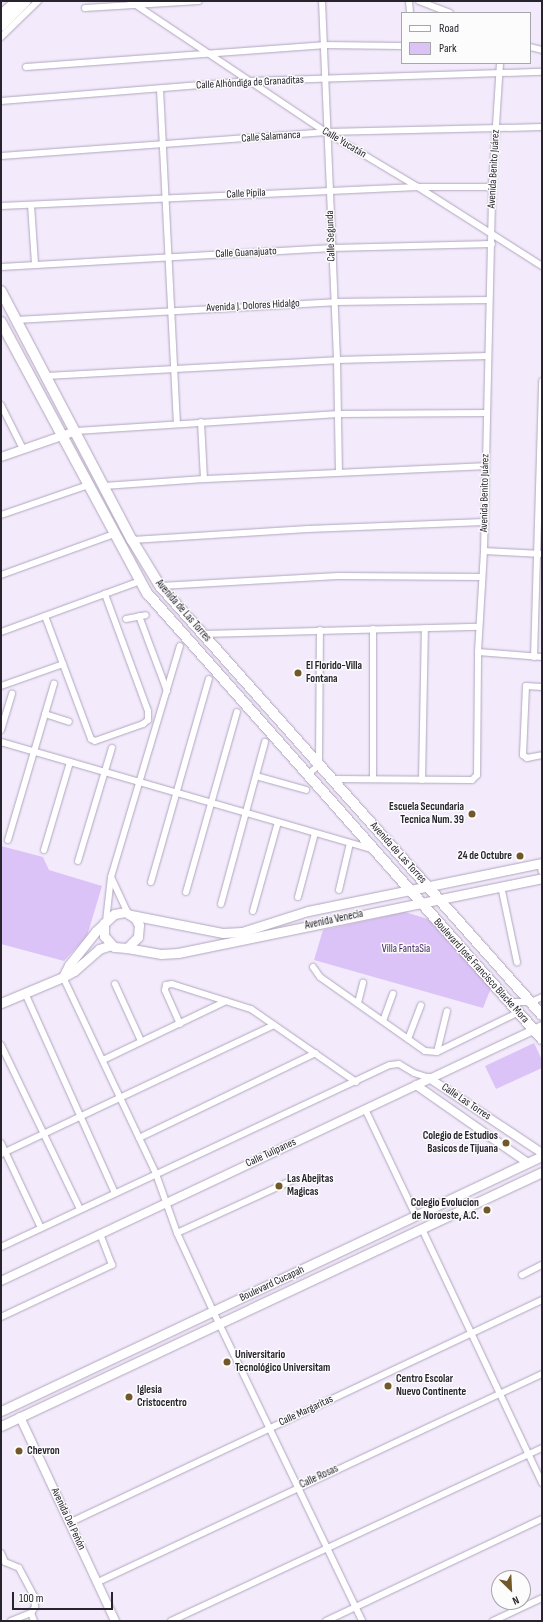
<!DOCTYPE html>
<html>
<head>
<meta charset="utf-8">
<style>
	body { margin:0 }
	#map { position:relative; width:543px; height:1622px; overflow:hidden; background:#f3ebfc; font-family:"Sofia Sans Condensed",sans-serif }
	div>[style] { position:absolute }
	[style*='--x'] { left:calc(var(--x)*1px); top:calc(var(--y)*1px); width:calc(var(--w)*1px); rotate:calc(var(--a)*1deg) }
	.green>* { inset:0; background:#dbc3f7 }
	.roads { filter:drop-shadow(0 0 1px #b1a5be) drop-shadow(0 0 1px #b1a5be) }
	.minor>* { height:6px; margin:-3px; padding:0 3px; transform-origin:3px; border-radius:3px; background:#fff }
	.tertiary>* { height:8px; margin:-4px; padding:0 4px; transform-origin:4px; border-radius:4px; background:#fff }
	.secondary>* { height:9px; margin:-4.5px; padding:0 4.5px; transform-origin:4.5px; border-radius:4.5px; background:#fff }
	.primary>* { height:10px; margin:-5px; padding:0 5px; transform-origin:5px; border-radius:5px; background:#fff }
	.dots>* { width:11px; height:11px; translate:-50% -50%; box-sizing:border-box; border:2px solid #fcfcfc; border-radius:50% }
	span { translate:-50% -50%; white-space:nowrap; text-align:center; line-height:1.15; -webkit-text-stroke:3px #fcfcfc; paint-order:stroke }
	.street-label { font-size:11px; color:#28242e }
	.poi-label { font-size:11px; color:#28242e; font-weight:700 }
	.left { translate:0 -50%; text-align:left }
	.right { translate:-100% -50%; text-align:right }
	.park-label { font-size:11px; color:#3d1b5a }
	.frame { position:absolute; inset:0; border:2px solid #28242e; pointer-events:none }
	.legend { position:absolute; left:401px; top:12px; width:130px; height:52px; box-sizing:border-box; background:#fcfcfc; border:1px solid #a7a6aa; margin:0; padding:5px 7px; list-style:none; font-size:12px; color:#28242e }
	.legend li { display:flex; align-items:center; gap:8px; height:20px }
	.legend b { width:20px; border:1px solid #a7a6aa }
	.north { position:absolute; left:491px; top:1570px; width:40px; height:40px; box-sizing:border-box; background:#fcfcfc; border:1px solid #a7a6aa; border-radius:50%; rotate:156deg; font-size:11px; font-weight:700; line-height:16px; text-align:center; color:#28242e }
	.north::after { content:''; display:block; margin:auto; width:14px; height:18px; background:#725729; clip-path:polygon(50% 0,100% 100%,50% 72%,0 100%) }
	.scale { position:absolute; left:12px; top:1592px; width:101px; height:18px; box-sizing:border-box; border:2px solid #28242e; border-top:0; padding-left:5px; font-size:12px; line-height:14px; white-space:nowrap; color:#28242e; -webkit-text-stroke:3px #fcfcfc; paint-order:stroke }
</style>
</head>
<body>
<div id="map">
	<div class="green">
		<i style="clip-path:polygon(1px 846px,43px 857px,49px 870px,102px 886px,87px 936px,64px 961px,1px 944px)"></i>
		<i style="clip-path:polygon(405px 912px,431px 920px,491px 988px,483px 1008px,314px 960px,323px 930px)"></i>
		<i style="clip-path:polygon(534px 1043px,542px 1060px,542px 1068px,496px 1089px,485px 1066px)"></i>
	</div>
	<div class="roads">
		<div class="minor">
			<i style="--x:130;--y:1;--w:236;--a:33.8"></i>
			<i style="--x:326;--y:132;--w:107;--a:30.9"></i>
			<i style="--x:418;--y:187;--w:147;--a:32.5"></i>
			<i style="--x:322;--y:1;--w:359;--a:87.6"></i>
			<i style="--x:337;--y:360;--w:112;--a:89"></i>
			<i style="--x:409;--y:1;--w:12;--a:85"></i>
			<i style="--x:419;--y:1;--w:33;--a:21"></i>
			<i style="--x:85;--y:8;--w:114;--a:-3.5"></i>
			<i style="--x:1;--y:37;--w:52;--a:-44.2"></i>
			<i style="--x:530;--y:47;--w:12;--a:14"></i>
			<i style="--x:26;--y:67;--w:298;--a:-4.2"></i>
			<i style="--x:323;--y:45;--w:79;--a:0.7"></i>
			<i style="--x:160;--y:89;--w:334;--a:87.1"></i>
			<i style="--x:1;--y:101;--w:250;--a:-4.6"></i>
			<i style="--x:250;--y:81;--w:292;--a:-1.8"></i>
			<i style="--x:1;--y:156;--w:326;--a:-4.2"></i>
			<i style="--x:326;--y:132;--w:216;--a:-1.3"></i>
			<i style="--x:31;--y:205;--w:58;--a:86.1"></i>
			<i style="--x:1;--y:206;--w:417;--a:-2.6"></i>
			<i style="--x:418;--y:187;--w:74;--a:0"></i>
			<i style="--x:1;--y:267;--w:332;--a:-3.3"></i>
			<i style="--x:332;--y:248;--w:160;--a:-1.4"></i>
			<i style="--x:16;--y:320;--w:319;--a:-3.2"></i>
			<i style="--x:334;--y:302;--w:155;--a:-0.7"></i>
			<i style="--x:46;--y:376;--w:291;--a:-3.1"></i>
			<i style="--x:337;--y:360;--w:151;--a:-1.5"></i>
			<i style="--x:1;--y:405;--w:49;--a:63.4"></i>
			<i style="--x:201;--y:422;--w:57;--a:87"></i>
			<i style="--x:76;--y:431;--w:263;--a:-3.7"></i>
			<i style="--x:338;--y:414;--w:148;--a:-0.4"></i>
			<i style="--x:104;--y:486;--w:100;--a:-4"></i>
			<i style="--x:204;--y:479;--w:281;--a:-2.6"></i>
			<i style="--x:1;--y:515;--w:92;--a:-19"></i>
			<i style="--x:132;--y:540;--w:176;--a:-3.6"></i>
			<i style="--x:308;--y:529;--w:176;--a:-2.3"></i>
			<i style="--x:484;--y:551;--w:58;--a:3"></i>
			<i style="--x:1;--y:575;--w:120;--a:-19.9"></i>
			<i style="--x:160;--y:586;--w:178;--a:-3.2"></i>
			<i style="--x:338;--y:576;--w:144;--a:0.4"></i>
			<i style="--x:45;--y:616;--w:131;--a:69.5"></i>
			<i style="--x:91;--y:739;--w:4;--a:27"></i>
			<i style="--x:95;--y:741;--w:51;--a:-19.5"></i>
			<i style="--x:143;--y:724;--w:6;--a:-39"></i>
			<i style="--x:148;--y:720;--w:9;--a:-90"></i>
			<i style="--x:148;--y:711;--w:125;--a:-110.2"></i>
			<i style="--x:139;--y:616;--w:80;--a:69.5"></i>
			<i style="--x:126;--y:619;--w:20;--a:-11"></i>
			<i style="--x:373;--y:629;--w:149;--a:90"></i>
			<i style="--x:1;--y:632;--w:148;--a:-20.1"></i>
			<i style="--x:203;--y:634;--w:276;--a:-1.5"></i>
			<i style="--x:478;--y:652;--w:64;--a:4.5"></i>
			<i style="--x:534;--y:657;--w:276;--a:-88.3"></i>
			<i style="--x:1;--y:686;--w:66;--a:-19.5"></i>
			<i style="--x:542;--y:687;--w:16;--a:-176"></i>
			<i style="--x:526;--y:686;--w:69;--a:92.5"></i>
			<i style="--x:523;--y:755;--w:5;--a:37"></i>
			<i style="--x:527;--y:758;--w:15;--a:-11"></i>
			<i style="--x:45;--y:714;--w:25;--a:18"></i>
			<i style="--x:1;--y:730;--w:38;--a:-73"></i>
			<i style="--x:1;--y:742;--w:386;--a:16.1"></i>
			<i style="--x:307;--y:775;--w:16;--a:-40"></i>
			<i style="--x:319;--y:765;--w:135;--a:-89.6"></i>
			<i style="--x:256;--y:776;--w:52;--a:15.6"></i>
			<i style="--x:332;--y:779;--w:140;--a:0.4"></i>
			<i style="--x:472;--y:780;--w:7;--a:-45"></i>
			<i style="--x:477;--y:775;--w:123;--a:-89.5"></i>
			<i style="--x:478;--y:652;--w:101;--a:-86.6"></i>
			<i style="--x:484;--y:551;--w:364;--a:-88.7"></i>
			<i style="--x:492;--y:187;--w:124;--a:-86.3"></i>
			<i style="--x:422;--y:780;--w:152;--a:-88.9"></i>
			<i style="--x:8;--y:840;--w:163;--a:-73.6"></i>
			<i style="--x:44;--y:850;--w:92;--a:-73.5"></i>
			<i style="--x:78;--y:861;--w:118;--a:-73.3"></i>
			<i style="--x:540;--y:864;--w:8;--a:76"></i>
			<i style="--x:111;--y:877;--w:40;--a:65"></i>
			<i style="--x:151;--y:882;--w:211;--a:-74.1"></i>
			<i style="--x:501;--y:886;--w:78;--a:78.1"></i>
			<i style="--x:339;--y:890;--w:48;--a:-76.8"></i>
			<i style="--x:186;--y:892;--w:187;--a:-74.2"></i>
			<i style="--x:298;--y:897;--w:66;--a:-75.1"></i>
			<i style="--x:221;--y:904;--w:168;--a:-74.8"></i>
			<i style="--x:253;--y:911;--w:92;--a:-74.3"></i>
			<i style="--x:106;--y:921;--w:44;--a:-83.5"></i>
			<i style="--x:111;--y:877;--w:241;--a:-73.4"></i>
			<i style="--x:313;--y:967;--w:12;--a:55"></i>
			<i style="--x:320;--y:977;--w:128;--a:35.2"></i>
			<i style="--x:425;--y:1051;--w:12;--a:5"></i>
			<i style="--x:437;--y:1052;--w:91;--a:-26"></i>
			<i style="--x:63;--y:977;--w:218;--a:64.7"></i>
			<i style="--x:156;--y:1174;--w:63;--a:70.4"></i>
			<i style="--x:177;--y:1233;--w:86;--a:65.2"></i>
			<i style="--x:213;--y:1311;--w:344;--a:64.3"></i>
			<i style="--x:115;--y:984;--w:63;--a:65.5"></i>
			<i style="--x:25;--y:993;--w:219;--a:65.8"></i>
			<i style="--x:510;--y:1002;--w:21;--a:0"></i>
			<i style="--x:531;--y:1002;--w:12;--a:-24"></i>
			<i style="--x:358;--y:1003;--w:21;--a:-76"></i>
			<i style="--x:383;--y:1021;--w:29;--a:-70"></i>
			<i style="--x:180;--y:1024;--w:37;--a:-114"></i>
			<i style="--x:165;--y:990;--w:5;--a:-79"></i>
			<i style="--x:166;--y:985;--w:6;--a:-9"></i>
			<i style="--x:172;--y:984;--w:83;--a:17.6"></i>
			<i style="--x:251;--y:1009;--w:128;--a:34.8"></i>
			<i style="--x:408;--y:1039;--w:36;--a:-69"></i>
			<i style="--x:1;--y:1045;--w:182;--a:64.3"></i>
			<i style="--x:437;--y:1052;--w:42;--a:-76.3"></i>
			<i style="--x:103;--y:1060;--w:136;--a:-25.6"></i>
			<i style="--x:365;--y:1109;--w:119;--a:64.5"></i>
			<i style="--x:139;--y:1138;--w:196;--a:-25.7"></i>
			<i style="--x:1;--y:1143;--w:94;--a:64.8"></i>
			<i style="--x:1;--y:1154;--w:302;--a:-25.3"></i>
			<i style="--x:422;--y:1229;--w:281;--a:64.7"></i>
			<i style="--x:177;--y:1233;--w:128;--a:-24.6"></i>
			<i style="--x:1;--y:1247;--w:429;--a:-25.1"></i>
			<i style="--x:390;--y:1065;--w:9;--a:-6"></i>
			<i style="--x:399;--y:1064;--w:17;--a:31"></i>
			<i style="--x:414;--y:1073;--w:16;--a:18"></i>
			<i style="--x:522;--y:1275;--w:22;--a:-27"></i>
			<i style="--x:1;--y:1317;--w:123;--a:-25.1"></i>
			<i style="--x:112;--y:1265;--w:34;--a:-111"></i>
			<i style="--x:69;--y:1523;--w:523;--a:-25.24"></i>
			<i style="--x:1;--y:1553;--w:10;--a:66"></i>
			<i style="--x:5;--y:1562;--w:15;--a:23"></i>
			<i style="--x:19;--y:1568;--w:32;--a:62"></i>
			<i style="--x:34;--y:1596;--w:11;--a:85"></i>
			<i style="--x:35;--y:1607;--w:7;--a:124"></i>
			<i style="--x:98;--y:1582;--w:490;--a:-25.1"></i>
			<i style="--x:31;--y:1613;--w:9;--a:69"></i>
			<i style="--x:11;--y:1621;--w:22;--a:-22"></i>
			<i style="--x:171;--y:1621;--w:409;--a:-25"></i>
			<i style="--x:326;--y:1621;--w:239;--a:-25.3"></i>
			<i style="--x:493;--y:1621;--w:54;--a:-25.1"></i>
		</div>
		<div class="tertiary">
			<i style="--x:1;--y:457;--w:79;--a:-19.1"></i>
			<i style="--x:429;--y:1078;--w:136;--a:33.6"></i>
			<i style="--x:416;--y:1085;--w:136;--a:34.9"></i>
			<i style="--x:1;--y:1281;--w:598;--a:-25.24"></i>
			<i style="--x:20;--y:1417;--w:225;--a:65"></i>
		</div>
		<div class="secondary">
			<i style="--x:131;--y:915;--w:94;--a:11.1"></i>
			<i style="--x:223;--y:933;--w:19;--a:-3"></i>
			<i style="--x:242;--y:932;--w:69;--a:-17.7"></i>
			<i style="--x:308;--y:911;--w:239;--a:-11.6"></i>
			<i style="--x:127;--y:948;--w:35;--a:10"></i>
			<i style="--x:161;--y:954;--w:17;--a:-3"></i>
			<i style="--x:178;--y:953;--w:372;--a:-11.6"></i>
			<i style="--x:63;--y:977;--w:13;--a:-63"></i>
			<i style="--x:69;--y:965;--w:43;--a:-51.5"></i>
			<i style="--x:96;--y:931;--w:25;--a:-43"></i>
			<i style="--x:114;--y:914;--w:11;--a:-10"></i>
			<i style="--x:125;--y:912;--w:12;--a:31"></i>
			<i style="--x:135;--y:918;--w:8;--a:60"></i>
			<i style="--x:139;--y:925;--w:12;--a:95"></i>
			<i style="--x:138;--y:937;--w:16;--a:135"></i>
			<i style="--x:127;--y:948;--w:13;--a:-176"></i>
			<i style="--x:114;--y:947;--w:15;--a:-132"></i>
			<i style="--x:104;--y:936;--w:13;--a:-90"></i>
			<i style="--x:1;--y:1003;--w:67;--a:-22.8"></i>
			<i style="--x:63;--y:977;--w:13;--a:-29"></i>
			<i style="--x:74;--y:971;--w:33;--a:-41"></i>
			<i style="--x:99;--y:949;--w:13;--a:-18"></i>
			<i style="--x:1;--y:1411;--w:598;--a:-25.24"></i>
			<i style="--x:1;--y:1426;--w:598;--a:-25.15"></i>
		</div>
		<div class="primary">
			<i style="--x:1;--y:15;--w:21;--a:-41"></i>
			<i style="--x:1;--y:26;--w:35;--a:-45"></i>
			<i style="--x:1;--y:291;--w:281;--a:62.3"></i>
			<i style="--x:132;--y:540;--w:54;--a:58.7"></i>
			<i style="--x:160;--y:586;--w:574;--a:48.32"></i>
			<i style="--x:1;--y:322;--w:308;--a:61.7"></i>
			<i style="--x:147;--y:593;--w:596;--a:48.47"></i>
		</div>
	</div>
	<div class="dots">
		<i style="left:298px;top:673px;background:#725729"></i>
		<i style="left:472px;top:814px;background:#725729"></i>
		<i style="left:520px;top:856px;background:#725729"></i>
		<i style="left:506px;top:1143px;background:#725729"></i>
		<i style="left:279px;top:1186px;background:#725729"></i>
		<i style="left:487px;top:1210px;background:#725729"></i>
		<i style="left:227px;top:1362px;background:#725729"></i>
		<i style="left:388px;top:1386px;background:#725729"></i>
		<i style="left:129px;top:1397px;background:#725729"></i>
		<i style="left:19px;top:1451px;background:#725729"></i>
	</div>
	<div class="street-label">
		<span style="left:250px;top:83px;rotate:-3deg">Calle Alhóndiga de Granaditas</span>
		<span style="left:271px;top:137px;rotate:-4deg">Calle Salamanca</span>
		<span style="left:344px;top:143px;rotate:31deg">Calle Yucatán</span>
		<span style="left:494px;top:169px;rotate:-87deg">Avenida Benito Juárez</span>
		<span style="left:246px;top:194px;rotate:-3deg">Calle Pípila</span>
		<span style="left:331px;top:236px;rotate:-92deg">Calle Segunda</span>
		<span style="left:246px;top:253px;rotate:-3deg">Calle Guanajuato</span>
		<span style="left:253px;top:306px;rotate:-3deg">Avenida J. Dolores Hidalgo</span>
		<span style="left:485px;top:493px;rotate:-89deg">Avenida Benito Juárez</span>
		<span style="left:183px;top:611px;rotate:49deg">Avenida de Las Torres</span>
		<span style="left:398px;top:853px;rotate:48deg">Avenida de Las Torres</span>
		<span style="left:334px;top:920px;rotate:-12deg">Avenida Venecia</span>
		<span style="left:481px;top:971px;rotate:48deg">Boulevard José Francisco Blacke Mora</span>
		<span style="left:466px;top:1102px;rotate:34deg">Calle Las Torres</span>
		<span style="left:271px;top:1153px;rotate:-25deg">Calle Tulipanes</span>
		<span style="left:272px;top:1284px;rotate:-25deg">Boulevard Cucapah</span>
		<span style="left:306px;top:1411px;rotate:-25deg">Calle Margaritas</span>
		<span style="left:319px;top:1477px;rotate:-25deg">Calle Rosas</span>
		<span style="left:68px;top:1519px;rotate:65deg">Avenida Del Peñón</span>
	</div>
	<div class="poi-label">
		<span class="left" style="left:306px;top:673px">El Florido-Villa<br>Fontana</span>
		<span class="right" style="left:464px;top:814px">Escuela Secundaria<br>Tecnica Num. 39</span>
		<span class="right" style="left:512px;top:856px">24 de Octubre</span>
		<span class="right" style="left:498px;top:1143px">Colegio de Estudios<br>Basicos de Tijuana</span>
		<span class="left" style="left:287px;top:1186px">Las Abejitas<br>Magicas</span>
		<span class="right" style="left:479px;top:1210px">Colegio Evolucion<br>de Noroeste, A.C.</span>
		<span class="left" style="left:235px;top:1362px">Universitario<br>Tecnológico Universitam</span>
		<span class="left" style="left:396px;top:1386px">Centro Escolar<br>Nuevo Continente</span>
		<span class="left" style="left:137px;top:1397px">Iglesia<br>Cristocentro</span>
		<span class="left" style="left:27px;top:1451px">Chevron</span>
	</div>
	<div class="park-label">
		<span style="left:406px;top:949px">Villa FantaSia</span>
	</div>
	<div class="frame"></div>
	<ul class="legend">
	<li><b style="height:5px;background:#fff"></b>Road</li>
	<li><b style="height:11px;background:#dbc3f7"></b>Park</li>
	</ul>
	<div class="north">N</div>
	<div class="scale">100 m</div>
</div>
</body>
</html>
